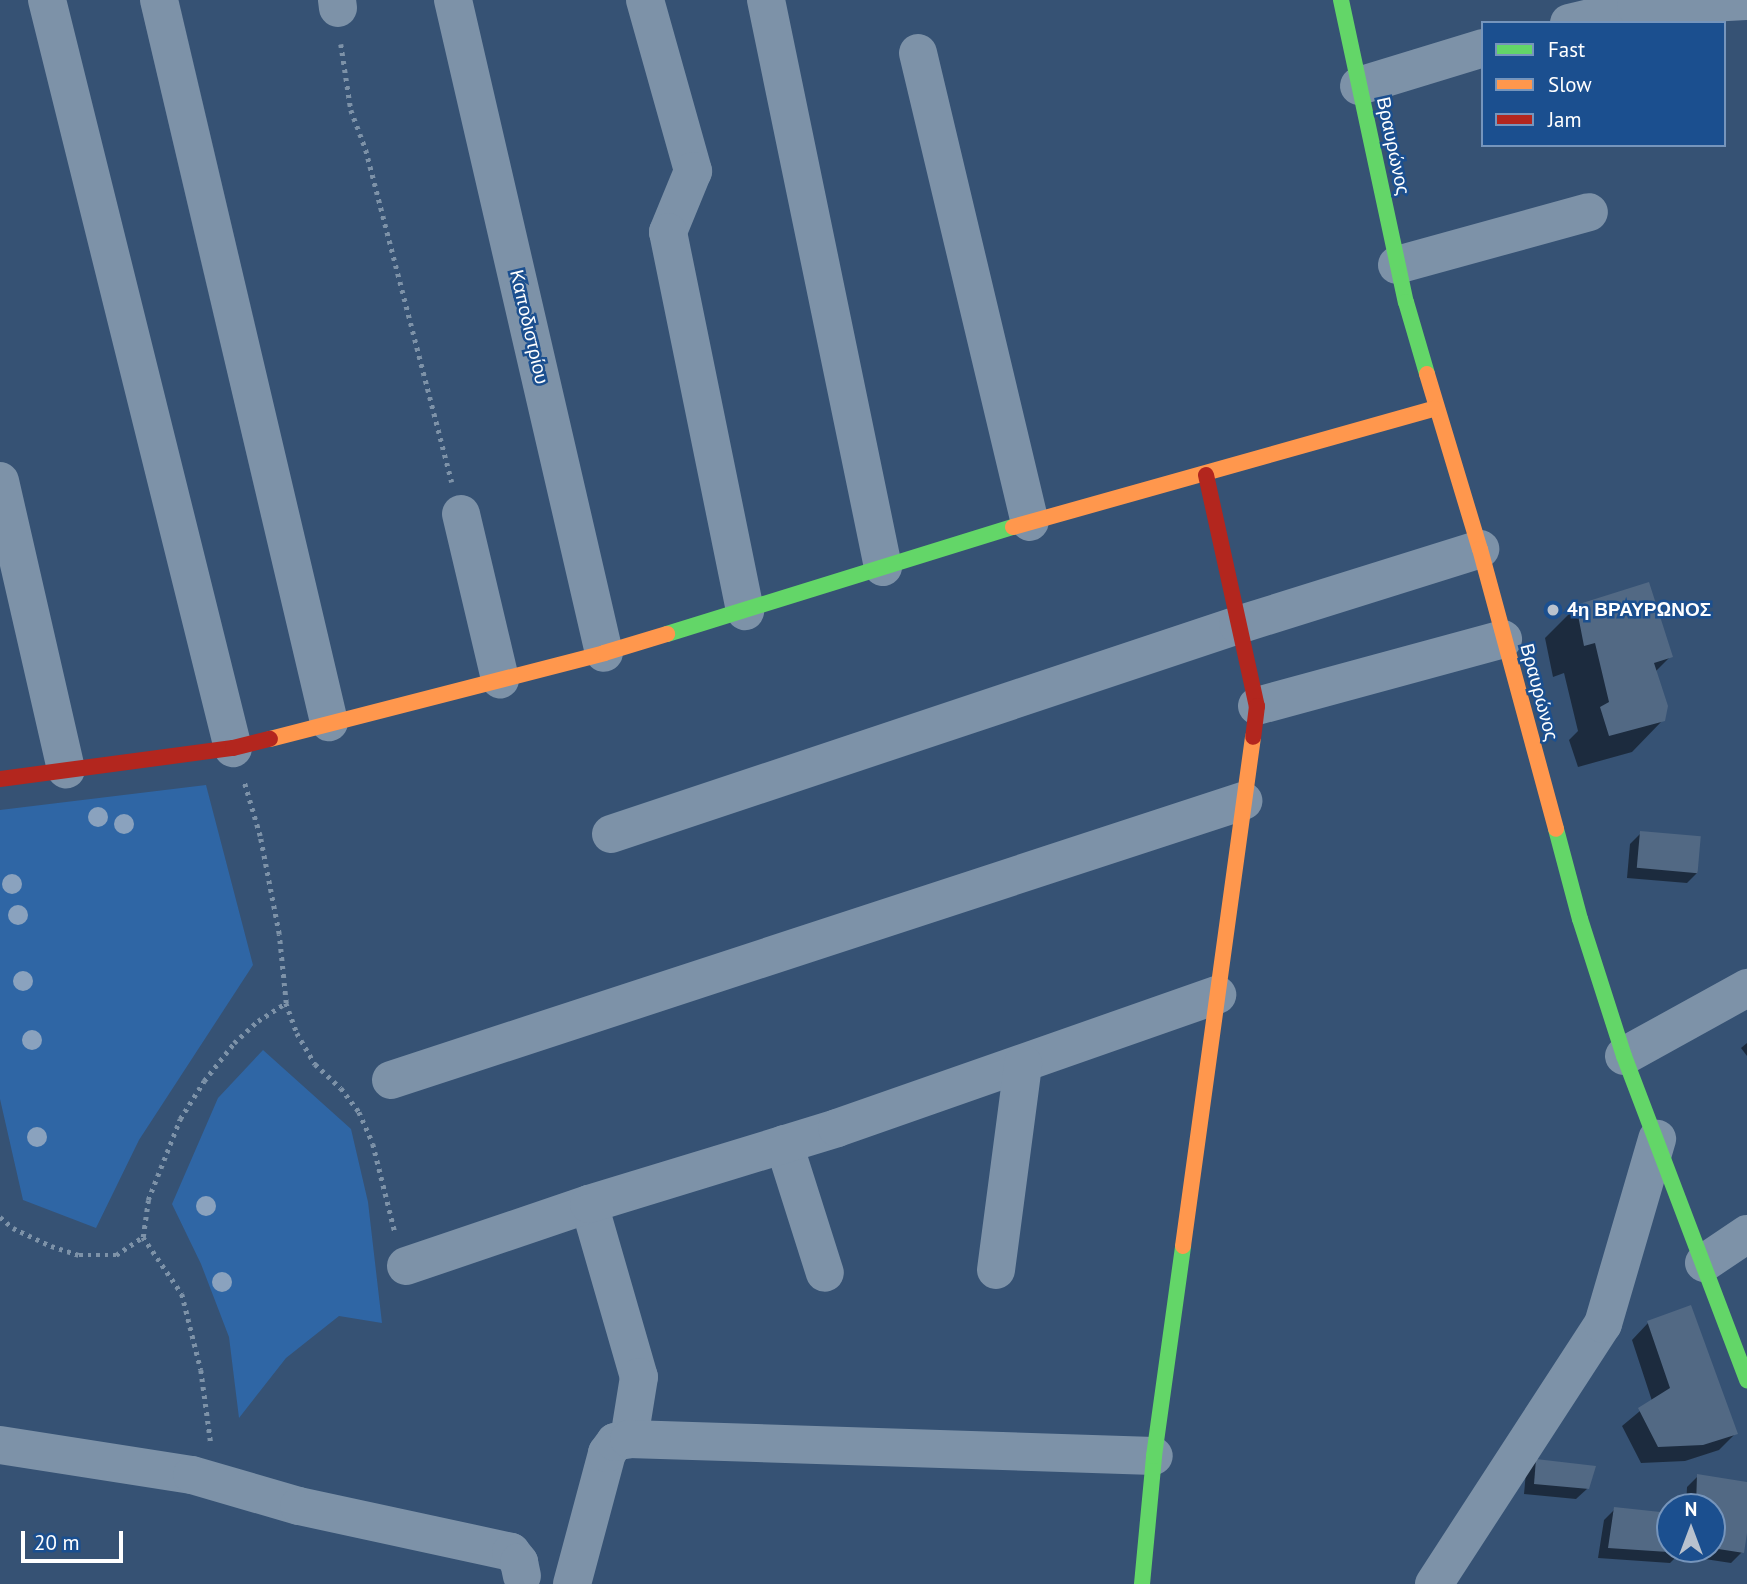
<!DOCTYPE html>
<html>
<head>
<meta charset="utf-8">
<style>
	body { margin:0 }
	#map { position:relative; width:1747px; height:1584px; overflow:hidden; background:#365274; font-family:"PT Sans",sans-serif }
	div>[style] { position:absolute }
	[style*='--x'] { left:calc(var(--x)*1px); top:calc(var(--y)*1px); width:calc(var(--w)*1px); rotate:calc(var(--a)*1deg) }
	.green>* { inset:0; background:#2f66a5 }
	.shadow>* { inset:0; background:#0007 }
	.building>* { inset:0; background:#526984; transform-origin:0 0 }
	.path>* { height:4.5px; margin-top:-2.25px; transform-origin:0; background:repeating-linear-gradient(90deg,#7d92a8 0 3.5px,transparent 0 8.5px) }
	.street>* { height:38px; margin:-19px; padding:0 19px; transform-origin:19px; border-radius:19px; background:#7d92a8 }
	.fast>* { height:16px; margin:-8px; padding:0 8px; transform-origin:8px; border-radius:8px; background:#63d668 }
	.slow>* { height:16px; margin:-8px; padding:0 8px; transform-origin:8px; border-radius:8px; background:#ff974d }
	.jam>* { height:16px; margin:-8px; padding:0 8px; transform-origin:8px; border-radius:8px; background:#b3261e }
	.trees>* { width:20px; height:20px; margin:-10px; border-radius:50%; background:#8aa2be }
	.dots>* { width:19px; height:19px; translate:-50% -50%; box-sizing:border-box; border:4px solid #1b4f8f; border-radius:50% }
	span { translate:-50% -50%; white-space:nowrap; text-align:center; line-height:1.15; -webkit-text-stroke:5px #1b4f8f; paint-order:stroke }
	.street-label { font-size:19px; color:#fff }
	.poi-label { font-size:19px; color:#fff; font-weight:700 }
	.left { translate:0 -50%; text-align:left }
	.legend { position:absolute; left:1481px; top:21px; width:245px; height:126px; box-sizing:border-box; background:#1b4f8f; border:2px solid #7695bc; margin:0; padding:9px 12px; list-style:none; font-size:21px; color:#fff }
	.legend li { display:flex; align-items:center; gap:14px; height:35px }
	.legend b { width:35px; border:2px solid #7695bc }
	.north { position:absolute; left:1656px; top:1493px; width:70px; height:70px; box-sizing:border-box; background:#1b4f8f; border:2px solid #7695bc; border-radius:50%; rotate:0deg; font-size:19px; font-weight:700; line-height:28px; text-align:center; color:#fff }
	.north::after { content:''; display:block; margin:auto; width:24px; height:32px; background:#b9c2ce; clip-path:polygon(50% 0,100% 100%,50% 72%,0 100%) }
	.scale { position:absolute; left:21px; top:1531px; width:102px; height:32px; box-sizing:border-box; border:4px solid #fff; border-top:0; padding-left:9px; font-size:21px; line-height:24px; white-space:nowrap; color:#fff; -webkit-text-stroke:5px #1b4f8f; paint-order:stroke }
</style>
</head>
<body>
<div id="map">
	<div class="green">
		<i style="clip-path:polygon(206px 785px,253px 965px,139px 1140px,96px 1228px,23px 1200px,0 1099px,0 810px)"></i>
		<i style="clip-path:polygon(263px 1050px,351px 1129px,368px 1202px,382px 1323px,339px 1316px,286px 1358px,239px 1418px,229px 1337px,201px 1264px,172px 1204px,218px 1098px)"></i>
	</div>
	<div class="shadow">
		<i style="clip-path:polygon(1577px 606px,1671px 656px,1655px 672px,1663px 720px,1632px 752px,1578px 767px,1569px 740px,1578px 731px,1564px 673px,1553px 677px,1545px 638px)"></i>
		<i style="clip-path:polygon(1641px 833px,1698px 872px,1687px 883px,1627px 878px,1630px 844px)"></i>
		<i style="clip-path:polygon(1747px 1043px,1747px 1056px,1741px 1048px)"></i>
		<i style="clip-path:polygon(1648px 1323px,1736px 1433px,1719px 1450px,1685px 1461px,1641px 1463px,1622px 1426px,1652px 1401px,1632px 1340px)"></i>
		<i style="clip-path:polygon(1537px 1461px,1588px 1488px,1576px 1499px,1524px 1494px,1526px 1472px)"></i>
		<i style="clip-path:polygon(1698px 1476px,1747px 1484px,1747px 1523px,1742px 1552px,1731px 1563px,1685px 1556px,1685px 1549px,1712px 1549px,1712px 1507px,1686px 1507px,1687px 1487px)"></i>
		<i style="clip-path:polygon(1615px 1509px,1670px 1515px,1670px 1549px,1681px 1549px,1681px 1552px,1670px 1563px,1598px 1558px,1604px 1520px)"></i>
	</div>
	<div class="building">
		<i style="clip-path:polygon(1649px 582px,1673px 657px,1654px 663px,1668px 706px,1665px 721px,1609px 736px,1600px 707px,1609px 702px,1595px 643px,1584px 646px,1576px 605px)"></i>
		<i style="left:1640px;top:831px;width:61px;height:37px;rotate:5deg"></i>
		<i style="clip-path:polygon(1691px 1305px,1738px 1434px,1703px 1445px,1658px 1447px,1638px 1408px,1670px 1388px,1647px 1321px)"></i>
		<i style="clip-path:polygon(1536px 1459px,1596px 1466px,1589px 1489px,1534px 1484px)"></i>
		<i style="clip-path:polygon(1697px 1474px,1747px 1482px,1747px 1533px,1744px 1553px,1712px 1548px,1712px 1507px,1696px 1507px)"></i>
		<i style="clip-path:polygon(1614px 1507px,1670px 1513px,1670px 1549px,1683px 1549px,1683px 1553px,1608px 1548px)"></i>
	</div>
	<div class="path">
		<i style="--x:341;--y:44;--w:67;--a:81.4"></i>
		<i style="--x:351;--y:110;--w:43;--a:69.4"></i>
		<i style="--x:366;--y:150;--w:343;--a:75.5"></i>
		<i style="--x:286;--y:1003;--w:32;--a:70"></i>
		<i style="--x:297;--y:1033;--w:36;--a:60"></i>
		<i style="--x:315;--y:1064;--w:35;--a:43"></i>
		<i style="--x:341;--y:1088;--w:30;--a:53"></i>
		<i style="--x:359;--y:1112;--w:35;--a:66"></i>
		<i style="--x:373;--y:1144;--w:91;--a:76"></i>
		<i style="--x:0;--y:1217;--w:17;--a:40"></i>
		<i style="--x:13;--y:1228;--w:42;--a:25.3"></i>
		<i style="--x:51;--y:1246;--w:29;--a:18"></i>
		<i style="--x:79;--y:1255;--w:37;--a:0"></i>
		<i style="--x:116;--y:1255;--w:32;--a:-34"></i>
		<i style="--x:143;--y:1237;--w:37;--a:-82"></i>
		<i style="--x:148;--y:1200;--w:87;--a:-68.4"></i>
		<i style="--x:180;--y:1119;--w:45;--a:-57.7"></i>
		<i style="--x:204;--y:1081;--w:48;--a:-51.7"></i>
		<i style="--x:234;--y:1043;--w:33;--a:-43"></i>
		<i style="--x:258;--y:1021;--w:33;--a:-33"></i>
		<i style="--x:286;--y:1003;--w:69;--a:-95.8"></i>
		<i style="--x:279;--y:934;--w:100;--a:-101"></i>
		<i style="--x:260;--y:836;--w:56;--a:-106.5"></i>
		<i style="--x:143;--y:1237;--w:69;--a:55.6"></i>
		<i style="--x:182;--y:1294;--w:78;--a:76"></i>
		<i style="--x:201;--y:1370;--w:75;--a:82.3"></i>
	</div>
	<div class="street">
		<i style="--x:47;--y:0;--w:771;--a:76.04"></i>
		<i style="--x:159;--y:0;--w:742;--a:76.75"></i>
		<i style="--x:337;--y:0;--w:8;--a:83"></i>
		<i style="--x:453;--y:0;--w:670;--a:76.98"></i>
		<i style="--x:645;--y:0;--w:178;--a:74.3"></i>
		<i style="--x:693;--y:171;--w:66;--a:112.3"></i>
		<i style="--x:668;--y:232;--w:387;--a:78.5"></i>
		<i style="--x:766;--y:0;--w:579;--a:78.34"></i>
		<i style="--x:1569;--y:23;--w:69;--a:-13.4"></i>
		<i style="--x:1636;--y:7;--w:111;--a:-3.1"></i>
		<i style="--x:918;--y:53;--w:482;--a:76.6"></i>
		<i style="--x:1359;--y:86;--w:130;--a:-17"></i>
		<i style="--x:1397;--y:265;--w:199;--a:-15.4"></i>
		<i style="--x:0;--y:481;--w:296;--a:77.1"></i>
		<i style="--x:461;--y:514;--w:170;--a:76.7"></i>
		<i style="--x:1257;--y:706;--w:255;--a:-15.2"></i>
		<i style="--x:611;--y:834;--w:661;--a:-18.43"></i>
		<i style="--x:1238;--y:625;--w:254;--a:-17.4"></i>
		<i style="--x:1624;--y:1056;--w:141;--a:-28.9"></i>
		<i style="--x:391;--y:1080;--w:897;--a:-18.13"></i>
		<i style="--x:784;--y:1144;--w:135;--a:72.4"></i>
		<i style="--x:589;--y:1204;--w:180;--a:73.9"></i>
		<i style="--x:639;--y:1377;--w:63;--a:99.2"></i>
		<i style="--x:1704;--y:1263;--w:52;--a:-34"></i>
		<i style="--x:406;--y:1266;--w:193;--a:-18.7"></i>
		<i style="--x:589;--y:1204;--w:259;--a:-17"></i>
		<i style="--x:837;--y:1128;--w:403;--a:-19.3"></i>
		<i style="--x:996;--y:1270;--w:208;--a:-82.5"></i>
		<i style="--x:0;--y:1445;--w:194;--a:8.9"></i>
		<i style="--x:192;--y:1475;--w:111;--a:16.2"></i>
		<i style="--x:299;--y:1506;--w:217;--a:12.2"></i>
		<i style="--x:511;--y:1552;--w:13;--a:51"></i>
		<i style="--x:519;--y:1562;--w:14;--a:78"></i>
		<i style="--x:572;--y:1584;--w:136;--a:-75"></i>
		<i style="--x:607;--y:1453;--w:14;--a:-54"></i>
		<i style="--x:615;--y:1442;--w:14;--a:-12"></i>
		<i style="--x:629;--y:1439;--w:525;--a:1.85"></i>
		<i style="--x:1434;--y:1584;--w:310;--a:-57"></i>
		<i style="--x:1603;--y:1324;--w:193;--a:-73.7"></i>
	</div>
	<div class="fast">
		<i style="--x:1341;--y:0;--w:309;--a:77.9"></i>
		<i style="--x:1406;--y:302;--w:75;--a:73.7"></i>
		<i style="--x:667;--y:634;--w:362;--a:-17.2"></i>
		<i style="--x:1556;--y:829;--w:93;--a:75.1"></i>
		<i style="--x:1580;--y:919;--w:144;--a:72.2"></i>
		<i style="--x:1624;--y:1056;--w:347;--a:69.2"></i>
		<i style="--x:1142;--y:1584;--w:129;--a:-84.6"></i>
		<i style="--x:1154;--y:1456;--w:212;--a:-82.1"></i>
	</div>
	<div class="slow">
		<i style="--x:1427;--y:374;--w:183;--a:73.2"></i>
		<i style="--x:1480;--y:549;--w:290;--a:74.8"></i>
		<i style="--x:1013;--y:527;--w:438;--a:-15.7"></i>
		<i style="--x:270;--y:739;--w:345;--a:-14.4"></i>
		<i style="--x:604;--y:653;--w:66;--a:-16.8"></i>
		<i style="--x:1183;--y:1246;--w:514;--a:-82.17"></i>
	</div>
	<div class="jam">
		<i style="--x:1206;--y:475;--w:237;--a:77.6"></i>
		<i style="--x:1257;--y:706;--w:31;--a:97"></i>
		<i style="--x:0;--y:779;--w:235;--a:-7.6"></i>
		<i style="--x:233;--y:748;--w:38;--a:-14"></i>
	</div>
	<div class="trees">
		<i style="left:98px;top:817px"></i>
		<i style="left:124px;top:824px"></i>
		<i style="left:12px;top:884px"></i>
		<i style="left:18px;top:915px"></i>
		<i style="left:23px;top:981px"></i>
		<i style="left:32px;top:1040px"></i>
		<i style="left:37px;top:1137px"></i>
		<i style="left:206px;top:1206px"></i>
		<i style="left:222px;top:1282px"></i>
	</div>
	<div class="dots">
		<i style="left:1553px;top:610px;background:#b9c2ce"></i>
	</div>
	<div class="street-label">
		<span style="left:1393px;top:146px;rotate:78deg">Βραυρώνος</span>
		<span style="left:529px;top:327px;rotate:77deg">Καποδιστρίου</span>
		<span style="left:1539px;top:692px;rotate:75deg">Βραυρώνος</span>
	</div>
	<div class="poi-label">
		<span class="left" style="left:1567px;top:610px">4η ΒΡΑΥΡΩΝΟΣ</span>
	</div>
	<ul class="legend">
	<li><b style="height:9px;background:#63d668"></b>Fast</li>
	<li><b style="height:9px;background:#ff974d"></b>Slow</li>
	<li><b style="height:9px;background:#b3261e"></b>Jam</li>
	</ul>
	<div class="north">N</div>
	<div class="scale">20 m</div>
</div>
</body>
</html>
